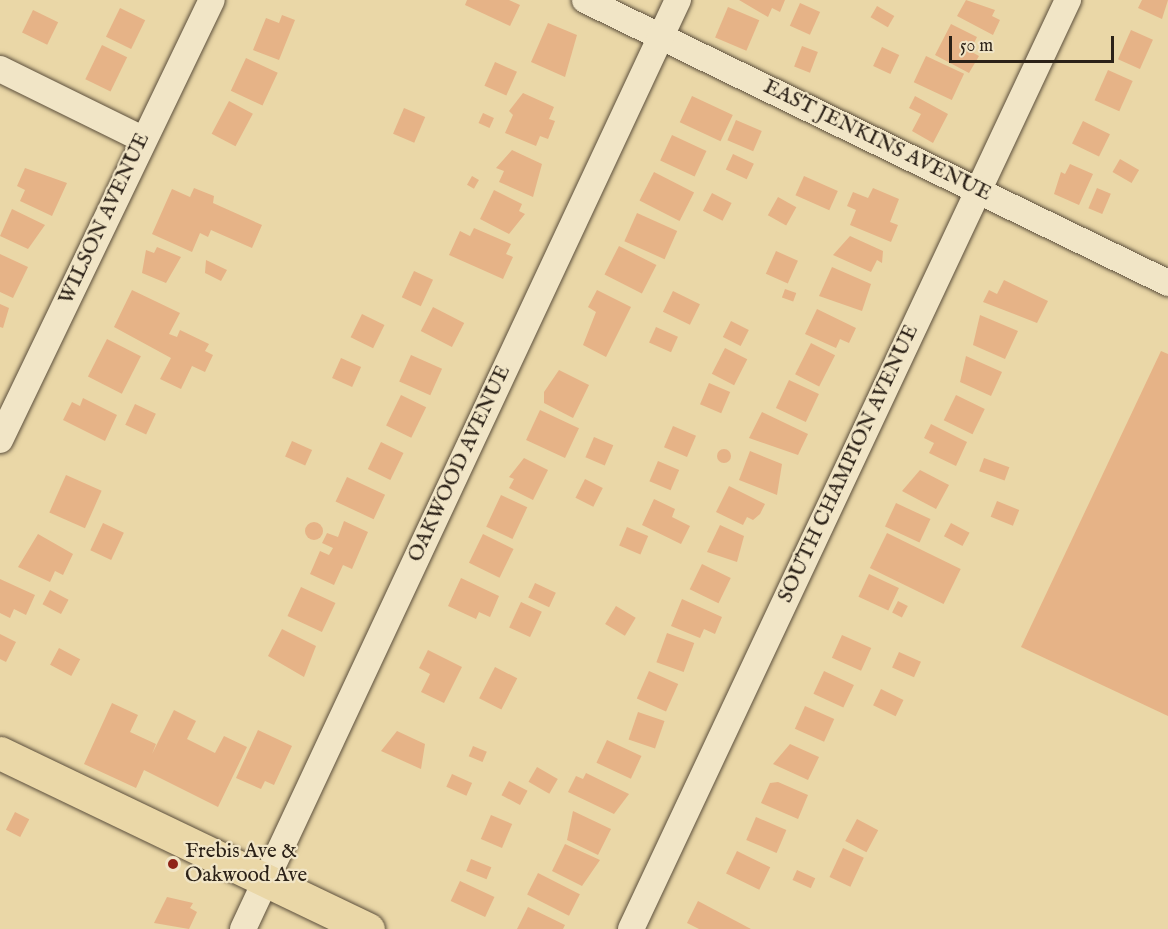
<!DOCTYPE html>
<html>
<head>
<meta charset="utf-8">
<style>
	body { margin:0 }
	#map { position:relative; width:1168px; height:929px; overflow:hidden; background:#ead7a7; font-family:"IM FELL English",serif }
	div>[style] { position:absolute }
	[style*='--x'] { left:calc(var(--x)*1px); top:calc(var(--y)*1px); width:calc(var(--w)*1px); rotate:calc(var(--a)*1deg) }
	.building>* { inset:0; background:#e6b387; transform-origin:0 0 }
	.round { border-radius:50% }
	.roads { filter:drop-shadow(0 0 2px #5c4f3c) drop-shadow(0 0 2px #5c4f3c) }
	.minor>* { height:26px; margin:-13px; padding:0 13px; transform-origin:13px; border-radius:13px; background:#f1e5c6 }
	.major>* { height:33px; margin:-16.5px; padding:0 16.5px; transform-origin:16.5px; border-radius:16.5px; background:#ead7a7 }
	.dots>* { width:16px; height:16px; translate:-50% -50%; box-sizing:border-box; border:3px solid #f1e5c6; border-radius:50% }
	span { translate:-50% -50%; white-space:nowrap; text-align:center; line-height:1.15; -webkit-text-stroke:4.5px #f1e5c6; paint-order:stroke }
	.street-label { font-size:21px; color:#2c2218 }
	.poi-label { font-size:21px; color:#2c2218 }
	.left { translate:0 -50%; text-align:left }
	.scale { position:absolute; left:949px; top:36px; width:165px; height:27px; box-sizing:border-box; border:3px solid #2c2218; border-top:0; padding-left:8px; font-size:18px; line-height:21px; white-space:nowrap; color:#2c2218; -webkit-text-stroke:4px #f1e5c6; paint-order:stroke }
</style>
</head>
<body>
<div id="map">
	<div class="building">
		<i style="clip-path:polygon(467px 0,509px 0,520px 5px,510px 26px,465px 5px)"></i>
		<i style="clip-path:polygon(739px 0,785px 0,780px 12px,772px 8px,768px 17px)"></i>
		<i style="clip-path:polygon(966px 0,995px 10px,992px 16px,1000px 20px,993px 35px,957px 16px)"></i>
		<i style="clip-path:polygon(1142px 0,1168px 0,1162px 19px,1138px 8px)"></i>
		<i style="left:800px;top:3px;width:22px;height:25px;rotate:24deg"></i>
		<i style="left:877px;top:6px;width:20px;height:13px;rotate:30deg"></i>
		<i style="left:728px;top:7px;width:34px;height:33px;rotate:23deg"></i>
		<i style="left:120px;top:8px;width:28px;height:32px;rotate:26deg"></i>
		<i style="left:33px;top:10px;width:28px;height:25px;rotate:26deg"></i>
		<i style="clip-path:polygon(282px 15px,295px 20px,279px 60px,253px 50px,266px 18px,279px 23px)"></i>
		<i style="clip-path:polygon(548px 23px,577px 35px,565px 77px,531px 62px)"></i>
		<i style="clip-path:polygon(951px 24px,977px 37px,970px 51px,979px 56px,969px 73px,935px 55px)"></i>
		<i style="left:1131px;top:30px;width:24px;height:32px;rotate:24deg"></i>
		<i style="left:102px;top:45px;width:28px;height:38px;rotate:26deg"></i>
		<i style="left:802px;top:46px;width:17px;height:22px;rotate:21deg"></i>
		<i style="left:882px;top:47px;width:19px;height:21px;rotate:25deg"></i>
		<i style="left:926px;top:56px;width:42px;height:29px;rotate:25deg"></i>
		<i style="left:246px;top:58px;width:35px;height:36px;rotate:25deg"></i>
		<i style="left:495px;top:62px;width:24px;height:26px;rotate:24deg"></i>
		<i style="left:1108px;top:70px;width:27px;height:33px;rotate:24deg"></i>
		<i style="clip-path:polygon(523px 93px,554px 107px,549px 119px,555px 121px,548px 139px,540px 136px,536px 146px,505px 133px,513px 115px,509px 111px)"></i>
		<i style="left:692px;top:96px;width:45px;height:29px;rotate:25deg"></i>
		<i style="clip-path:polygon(915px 96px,948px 114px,933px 143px,912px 131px,921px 114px,909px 108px)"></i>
		<i style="left:229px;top:101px;width:27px;height:37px;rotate:28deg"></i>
		<i style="left:404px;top:108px;width:23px;height:28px;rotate:23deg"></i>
		<i style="left:483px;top:113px;width:12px;height:11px;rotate:24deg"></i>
		<i style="left:736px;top:120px;width:28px;height:22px;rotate:23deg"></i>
		<i style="left:1083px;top:121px;width:30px;height:25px;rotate:26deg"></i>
		<i style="left:672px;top:135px;width:38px;height:28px;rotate:25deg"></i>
		<i style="clip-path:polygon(512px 150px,542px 164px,533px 197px,499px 182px,504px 171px,496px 168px)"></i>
		<i style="left:733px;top:154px;width:23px;height:17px;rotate:25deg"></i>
		<i style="left:1120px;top:159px;width:22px;height:15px;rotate:30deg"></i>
		<i style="clip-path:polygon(1070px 164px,1093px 174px,1079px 205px,1054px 194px,1061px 172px,1065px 174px)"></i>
		<i style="clip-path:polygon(25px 168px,67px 183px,52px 216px,20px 201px,25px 190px,17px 186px)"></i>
		<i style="left:654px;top:172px;width:45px;height:32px;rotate:27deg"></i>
		<i style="left:472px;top:176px;width:8px;height:10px;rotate:30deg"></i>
		<i style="left:804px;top:176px;width:37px;height:21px;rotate:24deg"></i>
		<i style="clip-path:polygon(194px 188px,214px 196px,213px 203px,262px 225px,252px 248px,211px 230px,208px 237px,200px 233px,192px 252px,152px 234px,172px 189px,190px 197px)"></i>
		<i style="clip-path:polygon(873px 188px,899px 199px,890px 222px,898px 225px,891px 242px,850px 225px,856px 210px,847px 206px,853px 192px,868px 198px)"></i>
		<i style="left:1097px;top:188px;width:15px;height:22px;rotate:23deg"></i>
		<i style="clip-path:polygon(494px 190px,522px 204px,519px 211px,525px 214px,509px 234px,480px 219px)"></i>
		<i style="left:712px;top:193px;width:22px;height:20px;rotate:27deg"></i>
		<i style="left:778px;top:197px;width:21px;height:21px;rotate:29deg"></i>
		<i style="clip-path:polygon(12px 209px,45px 225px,28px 249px,0 236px)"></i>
		<i style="left:637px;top:213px;width:44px;height:31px;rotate:24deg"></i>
		<i style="clip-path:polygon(474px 228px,511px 244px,506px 254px,513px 257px,503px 279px,449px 255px,460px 231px,470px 236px)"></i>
		<i style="clip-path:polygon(850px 236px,883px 251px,882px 263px,877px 260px,871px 272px,833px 255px)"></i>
		<i style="left:619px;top:246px;width:42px;height:32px;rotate:27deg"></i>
		<i style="clip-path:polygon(157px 247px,181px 257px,166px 283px,142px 273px,146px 250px,154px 253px)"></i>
		<i style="left:776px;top:251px;width:24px;height:25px;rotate:24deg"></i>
		<i style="clip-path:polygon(0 254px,28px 267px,13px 298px,0 292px)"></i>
		<i style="clip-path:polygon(206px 260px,227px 270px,221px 281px,205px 273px)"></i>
		<i style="clip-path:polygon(832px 267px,871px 284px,862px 311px,819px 296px)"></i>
		<i style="left:414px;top:271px;width:21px;height:29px;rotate:25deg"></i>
		<i style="clip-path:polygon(1004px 280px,1048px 301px,1037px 323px,983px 302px,989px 290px,997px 294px)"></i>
		<i style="left:785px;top:289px;width:12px;height:9px;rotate:20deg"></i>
		<i style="clip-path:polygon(132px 290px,180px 313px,169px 334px,177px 337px,180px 330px,209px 344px,205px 351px,213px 355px,205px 372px,192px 366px,181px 389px,160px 379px,171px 358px,114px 327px)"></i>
		<i style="clip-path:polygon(597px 290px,631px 307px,606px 357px,583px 345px,596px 312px,588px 307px)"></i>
		<i style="left:673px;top:291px;width:30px;height:23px;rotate:26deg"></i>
		<i style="clip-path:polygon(0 304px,9px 308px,3px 328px,0 327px)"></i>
		<i style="left:433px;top:307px;width:35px;height:27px;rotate:27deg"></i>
		<i style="clip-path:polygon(817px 309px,856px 328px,849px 343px,840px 339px,836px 348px,805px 334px)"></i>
		<i style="left:362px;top:314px;width:25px;height:26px;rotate:26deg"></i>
		<i style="clip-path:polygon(980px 315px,1018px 331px,1005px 359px,973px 345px)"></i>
		<i style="left:731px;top:321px;width:20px;height:18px;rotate:27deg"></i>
		<i style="left:656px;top:327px;width:24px;height:17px;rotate:24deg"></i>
		<i style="left:107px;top:339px;width:38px;height:42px;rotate:27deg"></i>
		<i style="left:811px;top:343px;width:27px;height:35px;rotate:27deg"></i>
		<i style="left:725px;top:348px;width:25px;height:29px;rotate:27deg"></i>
		<i style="clip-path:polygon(1161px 351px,1168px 354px,1168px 716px,1021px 647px)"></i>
		<i style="left:411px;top:355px;width:34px;height:29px;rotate:24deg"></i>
		<i style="clip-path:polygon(966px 356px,1002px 372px,991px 396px,960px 382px)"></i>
		<i style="left:341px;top:358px;width:22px;height:22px;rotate:24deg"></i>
		<i style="clip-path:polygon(559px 370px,589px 385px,573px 418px,544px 403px,544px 392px)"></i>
		<i style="left:789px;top:380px;width:33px;height:31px;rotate:25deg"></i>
		<i style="left:709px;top:383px;width:23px;height:23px;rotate:23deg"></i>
		<i style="left:401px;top:395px;width:28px;height:34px;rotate:26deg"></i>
		<i style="left:956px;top:395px;width:32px;height:28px;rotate:26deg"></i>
		<i style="clip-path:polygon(83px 398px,117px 415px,105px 441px,63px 420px,72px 402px,80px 406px)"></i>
		<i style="left:135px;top:404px;width:23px;height:23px;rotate:25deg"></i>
		<i style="left:540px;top:410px;width:43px;height:33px;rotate:25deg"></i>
		<i style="clip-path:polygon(762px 412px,808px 434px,798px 455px,749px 438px)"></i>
		<i style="clip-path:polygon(931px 424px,967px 442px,956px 466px,929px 453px,934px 443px,924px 438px)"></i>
		<i style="left:673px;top:426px;width:25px;height:23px;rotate:23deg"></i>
		<i style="left:594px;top:437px;width:21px;height:22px;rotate:23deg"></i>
		<i style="left:292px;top:441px;width:22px;height:17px;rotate:24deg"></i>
		<i style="left:381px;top:442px;width:25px;height:30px;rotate:26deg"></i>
		<i class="round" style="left:717px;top:449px;width:14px;height:14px"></i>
		<i style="clip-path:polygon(750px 451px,782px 464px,777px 495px,739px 480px)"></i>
		<i style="clip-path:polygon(524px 458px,548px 470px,533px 500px,509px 488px,514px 479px,509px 477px)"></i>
		<i style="left:984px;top:458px;width:27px;height:14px;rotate:20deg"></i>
		<i style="left:658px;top:461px;width:23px;height:22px;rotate:23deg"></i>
		<i style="clip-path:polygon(920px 470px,949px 485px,936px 509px,902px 491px)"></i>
		<i style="left:66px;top:475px;width:39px;height:41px;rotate:24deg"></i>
		<i style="left:347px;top:477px;width:42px;height:27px;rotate:25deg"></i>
		<i style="left:585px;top:479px;width:20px;height:21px;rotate:27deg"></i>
		<i style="clip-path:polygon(729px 486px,765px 504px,760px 514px,753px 520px,747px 517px,743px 525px,716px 512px)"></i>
		<i style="left:501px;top:495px;width:29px;height:35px;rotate:25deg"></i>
		<i style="clip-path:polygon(654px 499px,675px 509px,672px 517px,690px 526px,681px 544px,642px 525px)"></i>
		<i style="left:997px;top:501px;width:24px;height:17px;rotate:22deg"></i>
		<i style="left:896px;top:503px;width:38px;height:26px;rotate:25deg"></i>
		<i style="clip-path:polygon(344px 521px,368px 532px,352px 569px,343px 565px,334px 585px,310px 574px,320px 551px,329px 555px,333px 548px,322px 543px,327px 533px,338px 537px)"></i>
		<i class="round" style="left:305px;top:522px;width:18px;height:18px"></i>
		<i style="left:103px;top:523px;width:23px;height:30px;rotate:25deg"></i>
		<i style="left:951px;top:523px;width:21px;height:15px;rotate:28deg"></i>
		<i style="clip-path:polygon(720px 525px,744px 536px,737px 562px,707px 552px)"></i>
		<i style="left:627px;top:527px;width:23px;height:20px;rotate:23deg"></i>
		<i style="left:887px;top:533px;width:82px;height:39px;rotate:26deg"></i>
		<i style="clip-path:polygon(38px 534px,73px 554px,63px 575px,55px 571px,50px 582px,18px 567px)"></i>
		<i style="left:483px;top:534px;width:34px;height:32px;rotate:26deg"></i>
		<i style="left:702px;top:564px;width:32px;height:28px;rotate:26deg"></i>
		<i style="left:869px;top:574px;width:33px;height:25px;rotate:25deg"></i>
		<i style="clip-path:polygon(461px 578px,499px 596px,490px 617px,479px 612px,476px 619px,448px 606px)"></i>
		<i style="clip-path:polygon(0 579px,35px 595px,26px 615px,14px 609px,10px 618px,0 613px)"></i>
		<i style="left:535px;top:583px;width:23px;height:16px;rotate:25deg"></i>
		<i style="left:301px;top:587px;width:38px;height:32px;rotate:25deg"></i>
		<i style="left:50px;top:590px;width:21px;height:16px;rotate:28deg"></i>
		<i style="clip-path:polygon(682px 599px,722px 617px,715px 634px,704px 629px,700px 638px,671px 626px)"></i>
		<i style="left:898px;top:601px;width:11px;height:13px;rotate:27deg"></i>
		<i style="left:521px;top:602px;width:23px;height:28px;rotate:25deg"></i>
		<i style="left:616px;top:606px;width:23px;height:21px;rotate:31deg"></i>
		<i style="clip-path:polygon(282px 629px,316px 646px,304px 677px,268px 656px)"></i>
		<i style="left:667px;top:633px;width:29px;height:31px;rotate:20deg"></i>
		<i style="clip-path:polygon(0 634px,16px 642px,6px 662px,0 659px)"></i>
		<i style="left:842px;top:635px;width:32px;height:25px;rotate:24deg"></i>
		<i style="left:59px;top:648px;width:24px;height:19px;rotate:28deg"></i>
		<i style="clip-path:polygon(428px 650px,462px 667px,444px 703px,421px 692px,430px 674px,419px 668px)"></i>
		<i style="left:899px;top:652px;width:24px;height:17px;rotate:24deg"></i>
		<i style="left:495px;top:667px;width:25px;height:35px;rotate:27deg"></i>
		<i style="left:649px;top:671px;width:32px;height:30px;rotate:24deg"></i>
		<i style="left:824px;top:671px;width:33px;height:25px;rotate:25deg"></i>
		<i style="left:881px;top:689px;width:25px;height:18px;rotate:26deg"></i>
		<i style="clip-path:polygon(112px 703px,138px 715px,130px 732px,156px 744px,152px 754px,174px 710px,196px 721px,187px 739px,215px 753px,224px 736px,247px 747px,218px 807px,144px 770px,136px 788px,84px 764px)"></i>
		<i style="left:805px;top:706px;width:32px;height:25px;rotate:24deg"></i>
		<i style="left:638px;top:712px;width:28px;height:29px;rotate:19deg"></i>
		<i style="clip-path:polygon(258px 730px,292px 746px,274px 785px,265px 781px,261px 789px,236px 778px)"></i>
		<i style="clip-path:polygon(397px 731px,425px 744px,421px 769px,381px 751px)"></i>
		<i style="left:607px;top:740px;width:38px;height:25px;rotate:25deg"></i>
		<i style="clip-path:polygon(790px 744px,819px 757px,808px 780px,773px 764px)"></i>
		<i style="left:473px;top:746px;width:15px;height:11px;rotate:23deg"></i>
		<i style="left:537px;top:767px;width:24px;height:17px;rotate:30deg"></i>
		<i style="clip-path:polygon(586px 773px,629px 794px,614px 814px,568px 792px,576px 776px,583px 779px)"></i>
		<i style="left:452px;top:774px;width:22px;height:14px;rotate:24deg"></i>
		<i style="left:509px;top:781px;width:21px;height:16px;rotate:28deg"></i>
		<i style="clip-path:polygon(778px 782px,808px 795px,798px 819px,761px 803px,770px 783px)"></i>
		<i style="clip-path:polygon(573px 811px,611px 829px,598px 855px,567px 840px)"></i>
		<i style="left:15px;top:812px;width:16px;height:20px;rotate:27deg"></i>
		<i style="left:491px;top:815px;width:23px;height:26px;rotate:23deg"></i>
		<i style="left:756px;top:817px;width:33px;height:25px;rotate:23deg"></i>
		<i style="left:857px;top:819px;width:24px;height:25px;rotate:28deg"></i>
		<i style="clip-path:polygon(565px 844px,600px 860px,582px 886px,552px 871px)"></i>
		<i style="left:843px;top:848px;width:23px;height:32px;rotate:25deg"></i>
		<i style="left:737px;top:851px;width:37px;height:25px;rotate:26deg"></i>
		<i style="left:471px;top:859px;width:22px;height:13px;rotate:22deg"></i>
		<i style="left:797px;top:870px;width:20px;height:11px;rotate:24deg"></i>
		<i style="left:538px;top:873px;width:47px;height:24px;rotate:27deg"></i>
		<i style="left:460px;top:881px;width:38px;height:22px;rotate:25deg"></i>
		<i style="clip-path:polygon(167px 897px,193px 903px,190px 908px,197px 912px,189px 929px,154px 923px)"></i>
		<i style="clip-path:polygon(698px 901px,751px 929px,699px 929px,687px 923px)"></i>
		<i style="clip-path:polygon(528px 907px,565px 925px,563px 929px,517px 929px)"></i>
	</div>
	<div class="roads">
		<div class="minor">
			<i style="--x:585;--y:0;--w:648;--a:25.89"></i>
			<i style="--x:0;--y:69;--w:158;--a:26.2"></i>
			<i style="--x:0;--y:440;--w:488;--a:-64.3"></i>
			<i style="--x:243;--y:929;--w:1026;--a:-64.91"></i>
			<i style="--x:631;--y:929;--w:1027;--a:-64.81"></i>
		</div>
		<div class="major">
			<i style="--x:0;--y:753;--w:408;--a:25.6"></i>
		</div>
	</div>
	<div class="dots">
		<i style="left:173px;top:864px;background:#8f2418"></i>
	</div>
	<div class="street-label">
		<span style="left:877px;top:141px;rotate:26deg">EAST JENKINS AVENUE</span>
		<span style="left:105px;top:219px;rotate:-65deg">WILSON AVENUE</span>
		<span style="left:460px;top:464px;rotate:-65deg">OAKWOOD AVENUE</span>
		<span style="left:849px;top:464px;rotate:-65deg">SOUTH CHAMPION AVENUE</span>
	</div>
	<div class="poi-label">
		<span class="left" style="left:185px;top:864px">Frebis Ave &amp;<br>Oakwood Ave</span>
	</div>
	<div class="scale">50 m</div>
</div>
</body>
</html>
